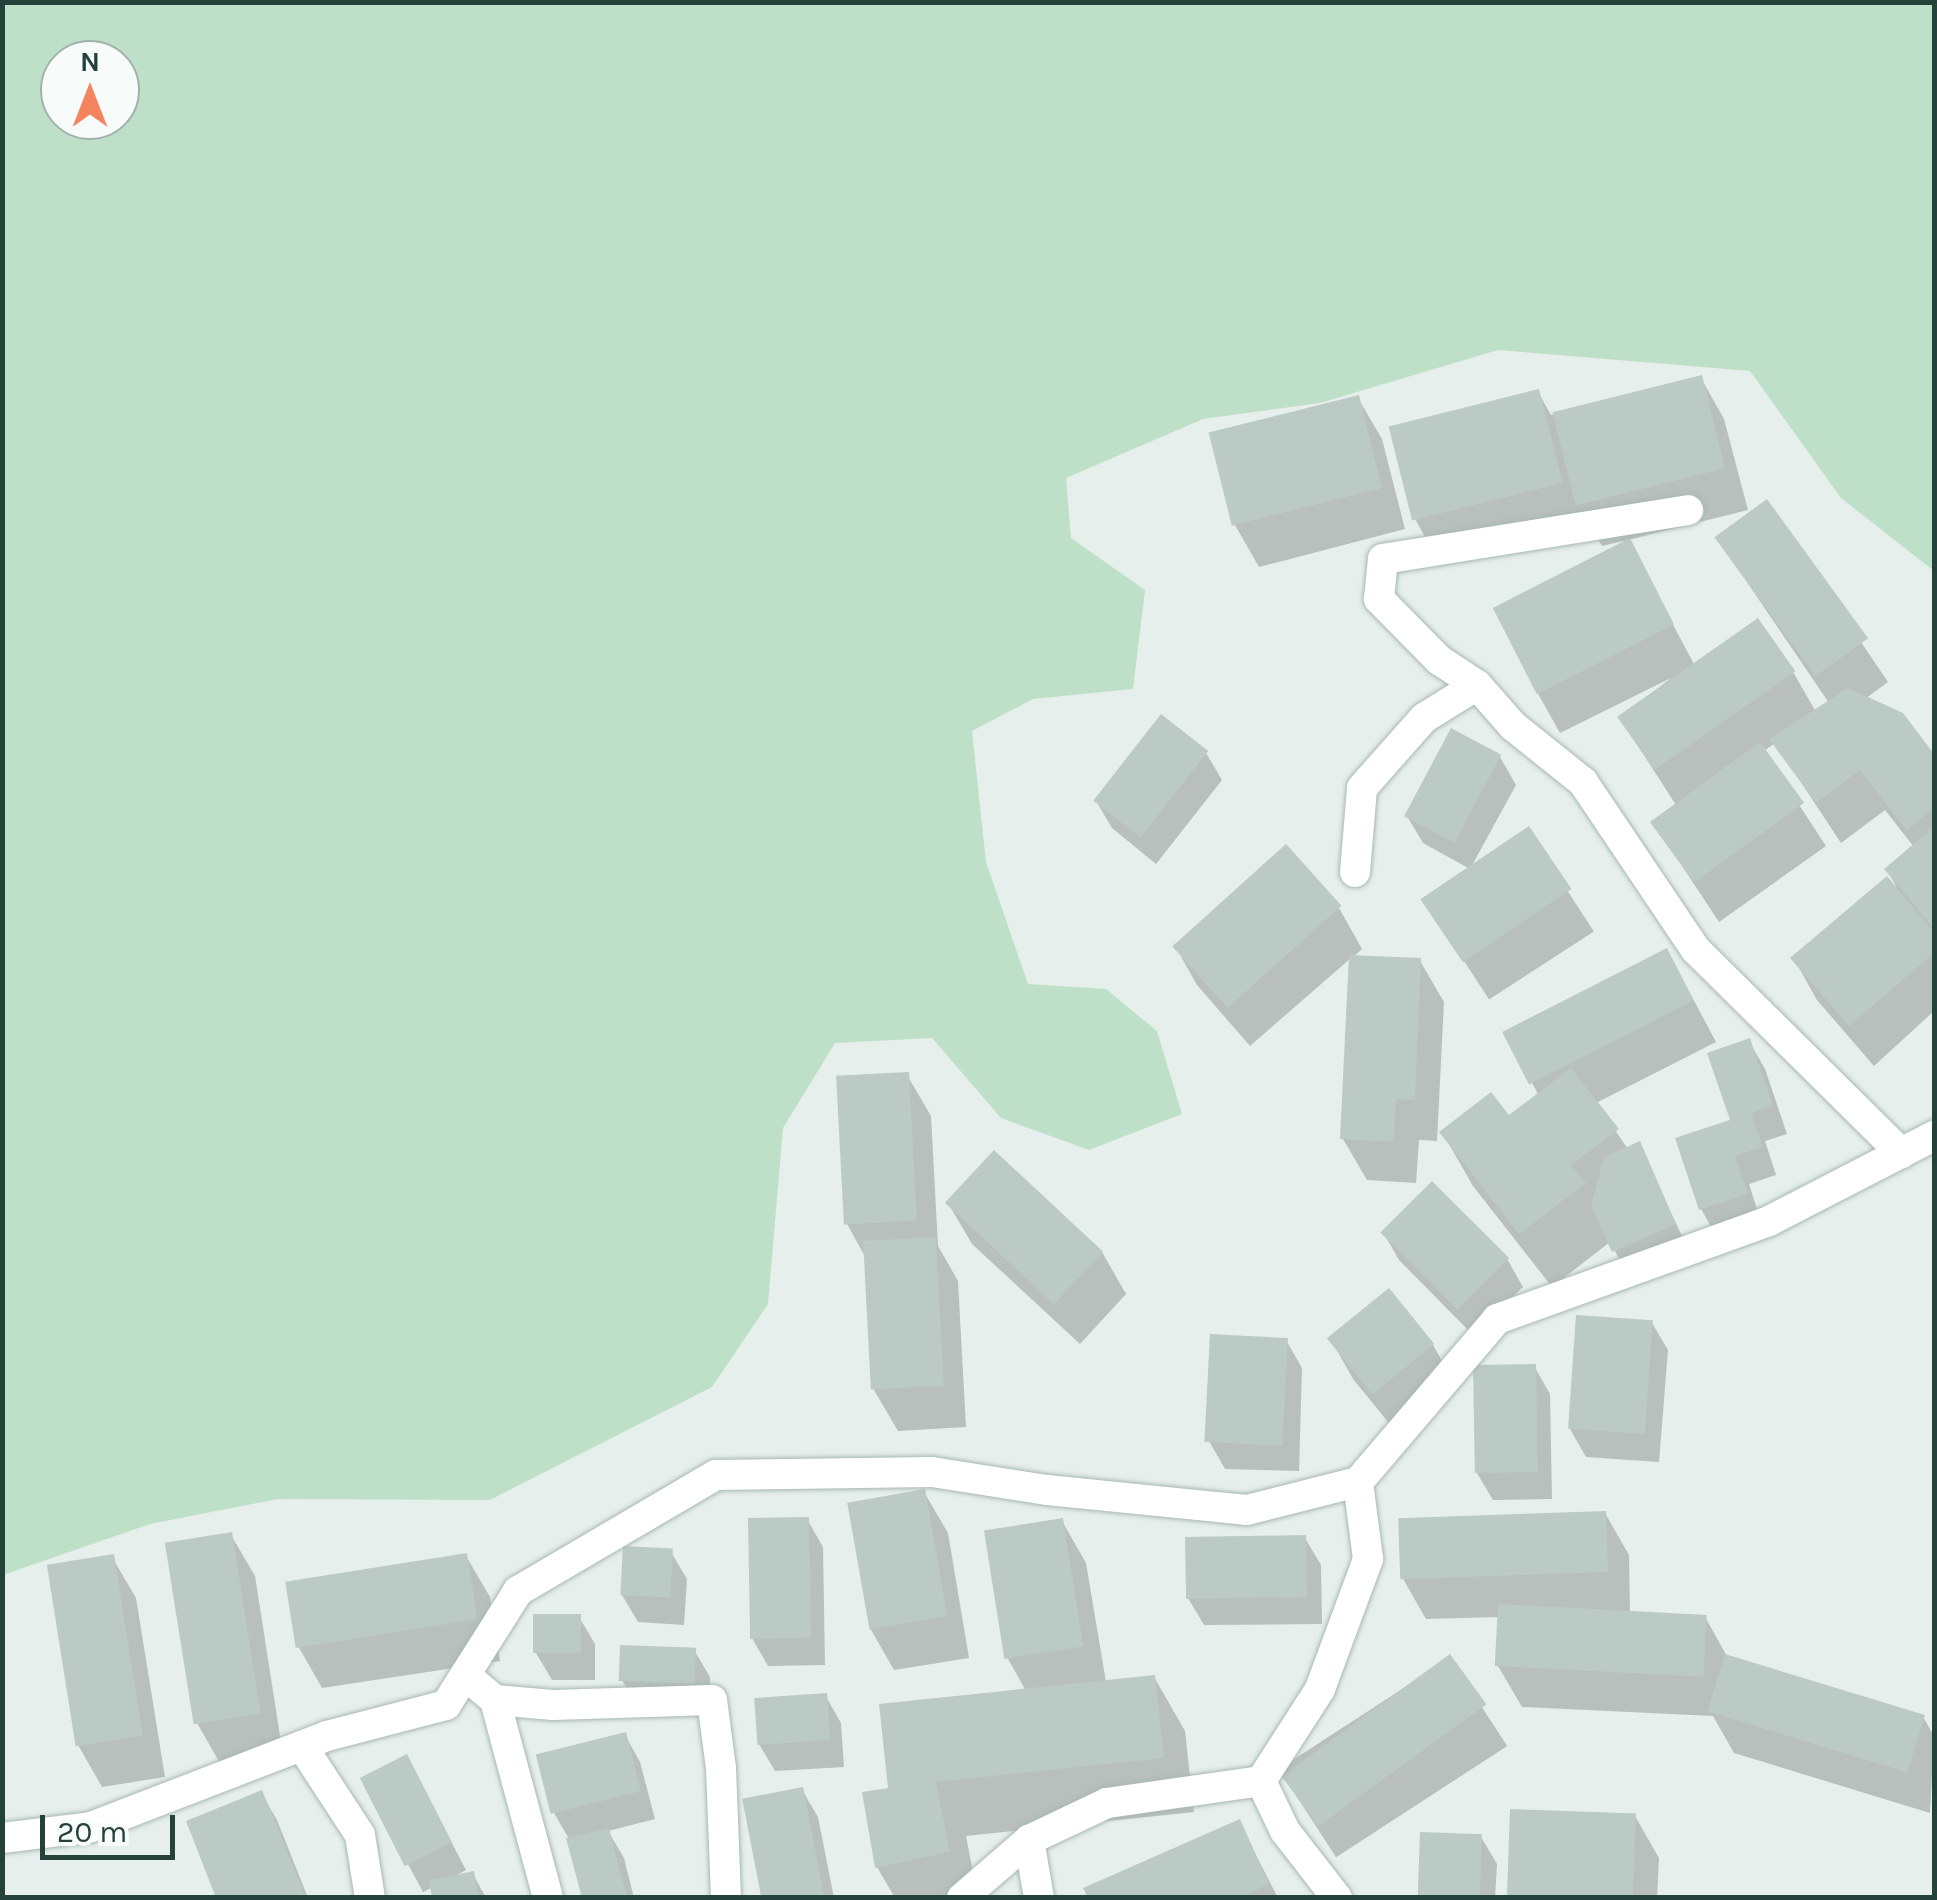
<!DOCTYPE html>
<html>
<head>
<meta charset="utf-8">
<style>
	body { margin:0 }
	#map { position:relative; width:1937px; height:1900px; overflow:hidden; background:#e6efeb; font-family:Karla,sans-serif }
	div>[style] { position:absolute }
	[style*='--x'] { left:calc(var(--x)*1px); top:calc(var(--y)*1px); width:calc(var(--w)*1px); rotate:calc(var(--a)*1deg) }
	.green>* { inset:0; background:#bfe0c8 }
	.shadow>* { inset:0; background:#0003; transform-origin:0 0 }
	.building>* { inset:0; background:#bbcac4; transform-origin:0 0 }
	.roads { filter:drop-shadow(0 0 2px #a8b8b2) drop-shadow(0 0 2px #a8b8b2) }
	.minor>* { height:30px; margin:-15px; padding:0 15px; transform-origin:15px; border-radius:15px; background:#fff }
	span { translate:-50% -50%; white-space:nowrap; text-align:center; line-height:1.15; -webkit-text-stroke:8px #f7fbf9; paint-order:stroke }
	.frame { position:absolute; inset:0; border:5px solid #24423a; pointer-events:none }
	.north { position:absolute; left:40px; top:40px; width:100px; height:100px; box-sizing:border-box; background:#f7fbf9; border:2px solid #a3b1ad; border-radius:50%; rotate:0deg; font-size:28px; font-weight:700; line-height:40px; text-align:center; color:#24423a }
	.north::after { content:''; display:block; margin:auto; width:35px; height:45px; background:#f4845f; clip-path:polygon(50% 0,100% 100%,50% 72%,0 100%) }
	.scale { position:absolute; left:40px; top:1815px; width:135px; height:45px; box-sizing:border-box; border:5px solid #24423a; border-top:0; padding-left:12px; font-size:30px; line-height:35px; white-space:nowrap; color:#24423a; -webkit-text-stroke:8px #f7fbf9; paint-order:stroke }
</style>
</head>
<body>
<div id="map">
	<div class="green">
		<i style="clip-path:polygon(evenodd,2px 3px,1934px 3px,1934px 571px,1841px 498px,1750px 371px,1498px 350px,1320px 403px,1203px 419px,1066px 478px,1071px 538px,1145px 590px,1133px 689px,1033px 699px,972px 731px,986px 862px,1028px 984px,1106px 989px,1157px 1031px,1182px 1114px,1089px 1150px,1001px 1118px,932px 1038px,835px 1043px,783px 1128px,768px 1304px,712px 1387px,490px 1500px,278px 1499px,150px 1524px,3px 1575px,2px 3px,60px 60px,120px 60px,120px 120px,60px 120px,60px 60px)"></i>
	</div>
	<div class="shadow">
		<i style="clip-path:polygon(1701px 378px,1724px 419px,1748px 510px,1628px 540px,1695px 666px,1793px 672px,1816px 712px,1829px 703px,1717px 538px,1767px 503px,1888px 682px,1865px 699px,1901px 715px,1934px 758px,1934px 1011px,1874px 1066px,1817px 1000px,1794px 959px,1897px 888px,1887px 870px,1914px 847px,1885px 810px,1841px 843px,1775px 743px,1764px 751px,1826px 846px,1719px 922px,1653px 822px,1676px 805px,1620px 718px,1671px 678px,1560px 733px,1537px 692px,1628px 540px,1602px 546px,1588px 523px,1439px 561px,1415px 519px,1538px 392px,1551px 415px)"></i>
		<i style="clip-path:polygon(1358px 398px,1382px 439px,1405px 529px,1259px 567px,1235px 525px,1212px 435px)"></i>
		<i style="clip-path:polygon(1206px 753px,1222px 780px,1156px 864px,1112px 828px,1096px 801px)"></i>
		<i style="clip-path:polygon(1500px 757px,1516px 785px,1470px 869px,1423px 843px,1407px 816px)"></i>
		<i style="left:1528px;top:830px;width:121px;height:125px;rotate:57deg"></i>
		<i style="clip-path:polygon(1339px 908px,1362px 949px,1353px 957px,1420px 961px,1444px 1002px,1437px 1141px,1419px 1140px,1416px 1183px,1367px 1180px,1343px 1139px,1351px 958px,1250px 1046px,1197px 985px,1174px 944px)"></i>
		<i style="clip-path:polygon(1690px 993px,1716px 1042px,1596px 1103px,1628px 1149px,1639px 1145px,1690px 1253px,1630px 1279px,1610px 1242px,1552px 1287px,1473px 1186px,1442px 1132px,1509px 1119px,1539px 1096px,1506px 1034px)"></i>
		<i style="clip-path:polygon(1749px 1041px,1765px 1069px,1787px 1134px,1765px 1141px,1776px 1175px,1749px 1184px,1761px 1222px,1717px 1237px,1701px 1209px,1733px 1121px)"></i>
		<i style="clip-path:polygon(907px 1075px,931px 1116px,938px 1246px,958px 1281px,966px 1427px,898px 1431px,874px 1390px,867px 1260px,847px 1224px)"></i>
		<i style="clip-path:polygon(948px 1203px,1102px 1252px,1126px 1294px,1080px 1344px,972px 1244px)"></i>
		<i style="clip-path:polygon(1383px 1232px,1507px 1259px,1523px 1287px,1473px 1335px,1399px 1260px)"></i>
		<i style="clip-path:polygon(1652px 1323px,1668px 1350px,1659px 1462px,1586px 1457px,1570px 1429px)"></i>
		<i style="clip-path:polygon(1330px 1338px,1433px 1345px,1456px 1386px,1397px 1433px,1353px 1379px)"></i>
		<i style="clip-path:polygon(1286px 1340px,1302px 1368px,1299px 1471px,1225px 1469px,1209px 1441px)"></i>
		<i style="clip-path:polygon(1534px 1366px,1550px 1394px,1552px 1499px,1493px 1500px,1477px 1473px)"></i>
		<i style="clip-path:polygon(924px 1492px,948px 1533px,969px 1658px,894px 1670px,870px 1628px)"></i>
		<i style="clip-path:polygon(1605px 1513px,1629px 1555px,1630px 1614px,1705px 1617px,1728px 1658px,1923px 1717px,1934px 1736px,1930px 1813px,1734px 1753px,1713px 1716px,1522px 1707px,1498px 1666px,1500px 1617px,1426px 1619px,1402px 1577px)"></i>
		<i style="clip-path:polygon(807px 1519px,823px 1547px,825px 1665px,768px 1666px,752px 1638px)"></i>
		<i style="clip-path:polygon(1062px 1521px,1086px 1563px,1106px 1682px,1154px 1677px,1185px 1731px,1194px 1812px,966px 1836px,978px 1898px,895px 1898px,877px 1867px,891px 1790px,1026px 1691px,1008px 1659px)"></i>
		<i style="clip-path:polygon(231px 1535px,255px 1576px,283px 1755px,221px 1765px,197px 1723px)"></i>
		<i style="clip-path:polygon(1305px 1538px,1321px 1565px,1322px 1624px,1204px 1625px,1188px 1598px)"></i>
		<i style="clip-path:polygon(671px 1552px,687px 1579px,684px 1625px,638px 1622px,622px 1595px)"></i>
		<i style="clip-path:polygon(466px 1556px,490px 1597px,500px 1661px,322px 1688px,298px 1646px)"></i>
		<i style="clip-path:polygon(112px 1557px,136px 1598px,165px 1777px,102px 1787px,78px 1745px)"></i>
		<i style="clip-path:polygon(579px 1617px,595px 1644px,595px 1680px,552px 1680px,536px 1653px)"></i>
		<i style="clip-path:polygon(694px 1650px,710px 1677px,709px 1710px,638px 1708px,622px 1680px)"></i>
		<i style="left:1450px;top:1658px;width:105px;height:204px;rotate:57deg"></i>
		<i style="clip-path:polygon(825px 1695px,841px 1723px,844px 1767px,775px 1771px,759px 1744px)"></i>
		<i style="clip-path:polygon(625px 1735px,640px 1762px,655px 1819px,608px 1831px,624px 1858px,634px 1898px,584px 1898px,569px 1839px,554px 1813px)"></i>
		<i style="clip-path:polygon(363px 1780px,421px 1784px,466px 1870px,455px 1876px,473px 1874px,486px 1898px,435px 1898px,433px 1887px,423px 1892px)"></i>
		<i style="clip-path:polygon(802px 1790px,818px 1817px,834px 1898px,764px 1898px)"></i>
		<i style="clip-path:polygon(261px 1793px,277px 1820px,308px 1898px,219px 1898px)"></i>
		<i style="clip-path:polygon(1635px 1816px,1659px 1858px,1657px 1898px,1509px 1898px)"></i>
		<i style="clip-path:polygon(1239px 1822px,1278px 1898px,1090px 1898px)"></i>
		<i style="clip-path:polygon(1481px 1837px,1497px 1864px,1495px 1898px,1420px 1898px)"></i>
	</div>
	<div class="building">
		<i style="left:1702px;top:375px;width:96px;height:154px;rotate:76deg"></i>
		<i style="left:1539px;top:389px;width:97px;height:155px;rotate:76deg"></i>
		<i style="left:1359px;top:395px;width:96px;height:155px;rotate:76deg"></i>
		<i style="left:1767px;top:499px;width:172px;height:65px;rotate:54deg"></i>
		<i style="left:1630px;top:538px;width:97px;height:154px;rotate:63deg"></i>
		<i style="left:1758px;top:618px;width:65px;height:172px;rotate:55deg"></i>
		<i style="clip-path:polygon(1848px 688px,1903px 713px,1934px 754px,1934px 806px,1907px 831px,1860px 770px,1816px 803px,1769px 739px)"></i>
		<i style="left:1161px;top:714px;width:60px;height:110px;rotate:38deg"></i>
		<i style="left:1451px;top:728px;width:57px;height:100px;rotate:28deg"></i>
		<i style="left:1760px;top:742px;width:75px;height:136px;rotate:54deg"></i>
		<i style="left:1529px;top:826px;width:76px;height:131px;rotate:56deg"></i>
		<i style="clip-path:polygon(1934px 827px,1934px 929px,1884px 869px)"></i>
		<i style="left:1286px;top:844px;width:83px;height:153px;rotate:48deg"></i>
		<i style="clip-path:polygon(1887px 876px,1934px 932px,1934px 953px,1849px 1026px,1790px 958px)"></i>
		<i style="left:1667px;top:948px;width:59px;height:185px;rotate:63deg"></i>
		<i style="clip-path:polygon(1349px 955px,1421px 958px,1415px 1100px,1396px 1099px,1394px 1142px,1340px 1139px)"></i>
		<i style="clip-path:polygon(1750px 1038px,1773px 1106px,1751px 1113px,1763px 1147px,1735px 1156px,1748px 1194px,1699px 1210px,1675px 1138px,1730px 1120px,1707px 1053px)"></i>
		<i style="clip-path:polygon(1571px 1068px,1619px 1129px,1571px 1165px,1586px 1183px,1519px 1234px,1439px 1132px,1491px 1092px,1509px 1115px)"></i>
		<i style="left:909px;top:1072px;width:149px;height:73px;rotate:87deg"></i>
		<i style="clip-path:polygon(1640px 1141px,1676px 1224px,1612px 1252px,1591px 1206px,1604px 1157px)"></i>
		<i style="left:994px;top:1150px;width:149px;height:72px;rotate:43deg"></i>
		<i style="left:1432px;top:1181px;width:109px;height:73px;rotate:45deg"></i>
		<i style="left:936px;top:1237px;width:149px;height:73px;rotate:87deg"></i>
		<i style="left:1389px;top:1288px;width:72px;height:80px;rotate:51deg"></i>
		<i style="left:1576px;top:1315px;width:77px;height:114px;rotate:4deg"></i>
		<i style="left:1210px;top:1334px;width:78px;height:108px;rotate:3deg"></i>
		<i style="left:1536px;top:1364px;width:108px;height:63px;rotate:89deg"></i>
		<i style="left:925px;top:1489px;width:129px;height:79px;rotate:80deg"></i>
		<i style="left:1606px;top:1511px;width:61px;height:208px;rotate:88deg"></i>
		<i style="left:809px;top:1517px;width:121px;height:61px;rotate:89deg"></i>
		<i style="left:1063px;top:1518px;width:130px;height:80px;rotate:81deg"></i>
		<i style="left:232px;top:1532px;width:184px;height:68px;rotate:81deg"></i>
		<i style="left:1306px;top:1535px;width:62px;height:121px;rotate:89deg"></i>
		<i style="left:623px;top:1546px;width:50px;height:49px;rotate:3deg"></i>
		<i style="left:467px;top:1553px;width:67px;height:184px;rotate:81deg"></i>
		<i style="left:114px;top:1554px;width:184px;height:68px;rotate:81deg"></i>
		<i style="left:1498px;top:1604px;width:209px;height:62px;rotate:3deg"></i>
		<i style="left:581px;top:1614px;width:39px;height:48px;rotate:90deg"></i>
		<i style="left:620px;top:1645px;width:76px;height:36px;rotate:2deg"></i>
		<i style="left:1450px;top:1654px;width:62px;height:208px;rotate:54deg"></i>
		<i style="left:1725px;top:1654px;width:209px;height:60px;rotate:17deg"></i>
		<i style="clip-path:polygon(1155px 1675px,1164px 1758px,936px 1782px,950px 1852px,875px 1868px,862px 1792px,888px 1788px,879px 1704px)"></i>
		<i style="left:827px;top:1693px;width:47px;height:73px;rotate:86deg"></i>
		<i style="left:626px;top:1732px;width:61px;height:93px;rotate:76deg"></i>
		<i style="left:407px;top:1754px;width:99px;height:53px;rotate:63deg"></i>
		<i style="left:803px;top:1787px;width:113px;height:62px;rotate:79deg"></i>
		<i style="clip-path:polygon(262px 1790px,305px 1895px,216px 1898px,186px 1821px)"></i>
		<i style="left:1510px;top:1809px;width:126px;height:89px;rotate:2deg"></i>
		<i style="clip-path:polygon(1240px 1819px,1269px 1884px,1239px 1898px,1088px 1898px,1083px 1888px)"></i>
		<i style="clip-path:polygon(609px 1828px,627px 1898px,582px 1898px,566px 1838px)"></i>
		<i style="left:1420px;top:1832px;width:62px;height:66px;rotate:2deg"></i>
		<i style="clip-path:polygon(474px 1871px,479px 1898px,432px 1898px,429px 1880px)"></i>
	</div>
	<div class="roads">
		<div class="minor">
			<i style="--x:1477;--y:685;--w:45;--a:-146.7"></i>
			<i style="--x:1439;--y:660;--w:86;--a:-134.5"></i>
			<i style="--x:1379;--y:599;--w:40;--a:-84.3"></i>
			<i style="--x:1383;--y:559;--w:309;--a:-9.1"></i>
			<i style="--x:1355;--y:872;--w:84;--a:-85.2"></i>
			<i style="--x:1362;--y:788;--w:94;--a:-48.5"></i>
			<i style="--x:1424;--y:718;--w:62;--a:-31.9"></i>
			<i style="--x:1477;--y:685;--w:55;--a:48.7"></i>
			<i style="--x:1513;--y:726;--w:90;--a:38.7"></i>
			<i style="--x:1583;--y:782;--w:202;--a:56.1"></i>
			<i style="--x:1696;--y:950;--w:289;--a:44.7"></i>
			<i style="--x:465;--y:1675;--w:39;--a:40"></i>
			<i style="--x:495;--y:1700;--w:58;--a:4.9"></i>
			<i style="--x:553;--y:1705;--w:159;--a:-1.8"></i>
			<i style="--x:712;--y:1700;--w:69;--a:82.5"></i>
			<i style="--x:721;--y:1768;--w:130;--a:87.8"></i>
			<i style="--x:495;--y:1700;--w:205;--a:75"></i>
			<i style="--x:302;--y:1746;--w:106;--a:56.9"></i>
			<i style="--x:360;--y:1835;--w:64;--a:81"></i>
			<i style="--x:2;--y:1838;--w:90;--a:-7"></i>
			<i style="--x:91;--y:1827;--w:253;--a:-21.1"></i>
			<i style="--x:327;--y:1736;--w:123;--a:-14.6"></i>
			<i style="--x:446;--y:1705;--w:135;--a:-57.7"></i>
			<i style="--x:518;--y:1591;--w:229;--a:-30.4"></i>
			<i style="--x:716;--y:1475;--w:216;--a:-0.8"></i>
			<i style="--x:932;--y:1472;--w:116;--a:8.9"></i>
			<i style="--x:1047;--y:1490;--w:201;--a:5.7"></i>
			<i style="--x:1247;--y:1510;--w:114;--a:-14.2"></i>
			<i style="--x:1358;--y:1482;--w:214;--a:-49.5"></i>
			<i style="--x:1497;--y:1319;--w:289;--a:-19.8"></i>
			<i style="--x:1769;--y:1221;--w:186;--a:-27.3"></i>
			<i style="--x:962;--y:1898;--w:89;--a:-40.9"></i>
			<i style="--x:1039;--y:1898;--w:59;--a:-99.8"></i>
			<i style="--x:1029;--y:1840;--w:86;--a:-25.4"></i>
			<i style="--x:1107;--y:1803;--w:156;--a:-8.1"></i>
			<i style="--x:1337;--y:1898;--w:85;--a:-127.8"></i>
			<i style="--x:1285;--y:1831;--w:55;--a:-115.6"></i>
			<i style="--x:1261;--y:1781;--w:109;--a:-57.3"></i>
			<i style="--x:1320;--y:1689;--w:139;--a:-69.7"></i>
			<i style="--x:1368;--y:1559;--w:78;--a:-97.4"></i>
		</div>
	</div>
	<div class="frame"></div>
	<div class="north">N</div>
	<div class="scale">20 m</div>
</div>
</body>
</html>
